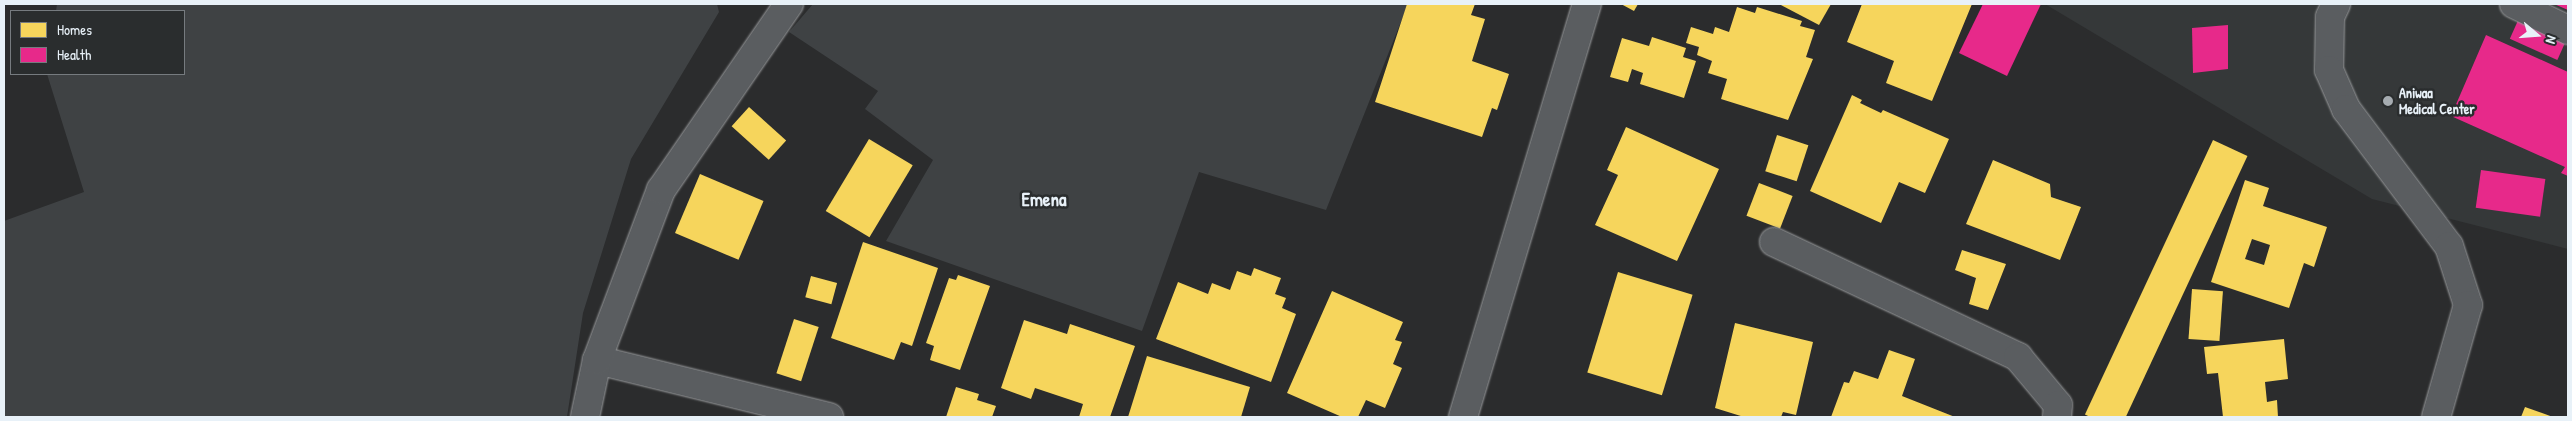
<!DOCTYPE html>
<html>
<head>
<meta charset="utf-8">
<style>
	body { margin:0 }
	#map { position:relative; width:2572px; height:421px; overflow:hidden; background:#2b2c2d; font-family:"Patrick Hand",sans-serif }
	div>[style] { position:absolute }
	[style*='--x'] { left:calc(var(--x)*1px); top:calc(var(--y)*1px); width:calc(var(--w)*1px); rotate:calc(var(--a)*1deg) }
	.built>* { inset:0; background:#353839 }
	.green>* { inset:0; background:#3f4244 }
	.homes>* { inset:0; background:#f6d55c; transform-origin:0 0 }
	.health>* { inset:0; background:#e7298a; transform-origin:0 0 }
	.roads { filter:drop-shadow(0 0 1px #96989a) drop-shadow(0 0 1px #96989a) }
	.street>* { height:28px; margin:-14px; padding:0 14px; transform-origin:14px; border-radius:14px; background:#5a5d60 }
	.secondary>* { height:28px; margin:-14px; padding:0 14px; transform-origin:14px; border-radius:14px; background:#5a5d60 }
	.dots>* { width:14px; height:14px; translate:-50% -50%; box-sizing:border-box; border:2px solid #2a2d2e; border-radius:50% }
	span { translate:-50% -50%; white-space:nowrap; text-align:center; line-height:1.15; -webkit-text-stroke:5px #2a2d2e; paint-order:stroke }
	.poi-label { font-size:14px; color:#e8f1f8; font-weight:700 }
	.left { translate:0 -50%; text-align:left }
	.district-label { font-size:19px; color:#e8f1f8; font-weight:700 }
	.frame { position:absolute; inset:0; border:5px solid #e8f1f8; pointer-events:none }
	.legend { position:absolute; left:10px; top:10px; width:175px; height:65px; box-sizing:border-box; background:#2a2d2e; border:1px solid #767b7f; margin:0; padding:6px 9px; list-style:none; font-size:15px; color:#e8f1f8 }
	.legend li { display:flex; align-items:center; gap:10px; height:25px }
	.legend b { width:25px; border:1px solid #767b7f }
	.north { position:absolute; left:2512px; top:10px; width:50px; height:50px; -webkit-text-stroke:4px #2a2d2e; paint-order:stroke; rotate:108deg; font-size:14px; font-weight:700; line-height:20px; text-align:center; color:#e8f1f8 }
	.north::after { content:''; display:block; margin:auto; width:18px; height:22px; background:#e8f1f8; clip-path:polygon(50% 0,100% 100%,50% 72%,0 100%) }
</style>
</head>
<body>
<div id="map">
	<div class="built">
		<i style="clip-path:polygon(2045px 4px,2568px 4px,2568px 249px,2372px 199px)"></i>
	</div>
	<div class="green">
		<i style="clip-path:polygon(57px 4px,717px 4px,719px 12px,631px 159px,583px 313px,567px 417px,4px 417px,4px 221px,84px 192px,47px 74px,184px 74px,184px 11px,56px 11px)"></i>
		<i style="clip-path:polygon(813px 4px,1408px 4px,1326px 210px,1199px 172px,1142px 331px,886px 241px,933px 160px,865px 109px,878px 91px,789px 32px)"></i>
	</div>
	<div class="homes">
		<i style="clip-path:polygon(1407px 4px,1475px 4px,1471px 15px,1485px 19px,1472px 61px,1509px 74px,1497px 110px,1492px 108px,1482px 137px,1375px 102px)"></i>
		<i style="clip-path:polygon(1621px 4px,1638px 4px,1634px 11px)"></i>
		<i style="clip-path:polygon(1779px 4px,1831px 4px,1819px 25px)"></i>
		<i style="clip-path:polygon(1862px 4px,1972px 4px,1932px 101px,1886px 83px,1894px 61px,1847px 42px)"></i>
		<i style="clip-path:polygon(1737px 7px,1755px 13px,1757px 7px,1802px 21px,1800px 26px,1815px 30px,1806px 57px,1813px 59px,1788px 120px,1721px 99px,1727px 79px,1708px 73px,1712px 61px,1697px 55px,1699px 47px,1686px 43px,1691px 27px,1713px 34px,1715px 27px,1729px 32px)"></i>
		<i style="clip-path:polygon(1652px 37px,1686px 48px,1683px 57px,1696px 61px,1684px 98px,1640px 84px,1643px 73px,1632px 69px,1628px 82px,1610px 77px,1622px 38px,1649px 46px)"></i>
		<i style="clip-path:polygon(1852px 95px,1862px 100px,1860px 103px,1881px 113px,1883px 110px,1949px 139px,1925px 193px,1899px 182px,1881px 223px,1810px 191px)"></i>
		<i style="left:749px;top:107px;width:50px;height:26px;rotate:42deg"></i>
		<i style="clip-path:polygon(1626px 127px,1719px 169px,1677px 261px,1595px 225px,1618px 175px,1607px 170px)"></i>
		<i style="left:1777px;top:135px;width:33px;height:38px;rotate:18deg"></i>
		<i style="left:869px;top:139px;width:51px;height:84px;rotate:31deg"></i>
		<i style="left:2213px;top:140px;width:38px;height:303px;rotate:25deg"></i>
		<i style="clip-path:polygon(1993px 160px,2050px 184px,2051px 197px,2081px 207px,2060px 260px,1966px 224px)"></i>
		<i style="left:700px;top:174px;width:69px;height:64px;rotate:23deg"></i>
		<i style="clip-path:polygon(evenodd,2245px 180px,2269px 188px,2263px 206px,2327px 227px,2314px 267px,2304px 263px,2289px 308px,2211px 282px,2245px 180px,2252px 239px,2270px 245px,2264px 265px,2245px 259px,2252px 239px)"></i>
		<i style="left:1759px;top:183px;width:36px;height:35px;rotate:21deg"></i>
		<i style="clip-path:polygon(863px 242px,938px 268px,912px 346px,901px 342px,894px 360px,831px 338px)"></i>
		<i style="clip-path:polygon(1962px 250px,2006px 264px,1988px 310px,1969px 304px,1976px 278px,1955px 270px)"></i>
		<i style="clip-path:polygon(1254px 268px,1281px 278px,1275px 294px,1286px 298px,1282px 308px,1296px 314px,1271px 382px,1156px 339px,1178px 282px,1208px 294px,1212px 283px,1230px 290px,1237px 271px,1251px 276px)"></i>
		<i style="left:1618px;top:272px;width:78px;height:105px;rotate:17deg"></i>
		<i style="clip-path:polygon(958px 275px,990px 286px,960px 370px,930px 360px,934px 346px,926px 343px,949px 278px,956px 280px)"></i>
		<i style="left:811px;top:276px;width:27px;height:22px;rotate:15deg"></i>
		<i style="left:2192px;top:289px;width:31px;height:50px;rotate:4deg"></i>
		<i style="clip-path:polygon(1332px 291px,1403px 322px,1395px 340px,1402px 342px,1393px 364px,1402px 368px,1385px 408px,1366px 400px,1358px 417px,1342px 417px,1287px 393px)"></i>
		<i style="left:794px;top:319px;width:26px;height:57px;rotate:18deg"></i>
		<i style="clip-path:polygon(1024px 320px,1067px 334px,1070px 324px,1135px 346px,1110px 417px,1079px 417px,1083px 404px,1035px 388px,1031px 399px,1001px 388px)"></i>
		<i style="clip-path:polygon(1735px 323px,1813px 342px,1796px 415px,1783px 412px,1781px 417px,1744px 417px,1715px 408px)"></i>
		<i style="clip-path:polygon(2284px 339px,2288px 379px,2265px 382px,2267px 402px,2277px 400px,2278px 417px,2223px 417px,2218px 373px,2207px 374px,2204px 347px)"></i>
		<i style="clip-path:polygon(1889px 350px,1915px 359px,1902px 396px,1955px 417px,1831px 417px,1844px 382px,1849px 383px,1854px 371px,1878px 379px)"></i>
		<i style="clip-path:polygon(1147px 356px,1250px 387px,1241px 417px,1128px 417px)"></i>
		<i style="clip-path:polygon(956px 387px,979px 394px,977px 400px,996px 406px,992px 417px,946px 417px)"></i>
		<i style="clip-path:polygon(2525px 407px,2553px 417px,2521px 417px)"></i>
	</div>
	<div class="health">
		<i style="clip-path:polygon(1983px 4px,2041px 4px,2007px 76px,1959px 53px)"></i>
		<i style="clip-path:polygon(2554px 4px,2568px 4px,2568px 10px)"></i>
		<i style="left:2520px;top:16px;width:52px;height:25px;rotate:24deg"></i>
		<i style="clip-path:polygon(2228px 25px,2228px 69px,2193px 73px,2192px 28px)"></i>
		<i style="clip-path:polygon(2486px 35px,2568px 72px,2568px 176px,2561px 173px,2565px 167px,2451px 116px)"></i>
		<i style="left:2481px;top:170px;width:65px;height:38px;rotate:8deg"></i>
	</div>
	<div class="roads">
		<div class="street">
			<i style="--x:2336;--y:4;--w:14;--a:115"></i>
			<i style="--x:2330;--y:17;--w:53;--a:91.1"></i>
			<i style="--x:2329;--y:70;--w:43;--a:66.4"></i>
			<i style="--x:2346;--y:109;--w:171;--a:53.1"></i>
			<i style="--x:2449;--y:246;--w:62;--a:72.1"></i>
			<i style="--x:2468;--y:305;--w:116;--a:105.9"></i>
			<i style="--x:2514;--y:4;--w:60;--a:25.7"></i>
			<i style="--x:1774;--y:242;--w:270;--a:25.2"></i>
			<i style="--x:2018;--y:357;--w:62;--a:50.2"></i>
			<i style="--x:2058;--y:405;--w:12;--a:95"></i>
			<i style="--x:597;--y:360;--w:239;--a:13.8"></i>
			<i style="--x:1463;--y:417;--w:431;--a:-73.3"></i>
		</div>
		<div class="secondary">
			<i style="--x:585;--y:417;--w:58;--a:-78.1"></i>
			<i style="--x:597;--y:360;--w:182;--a:-69.4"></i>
			<i style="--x:661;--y:190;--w:226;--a:-55.5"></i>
		</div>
	</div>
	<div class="dots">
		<i style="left:2388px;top:101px;background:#a6acb1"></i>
	</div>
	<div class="poi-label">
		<span class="left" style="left:2399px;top:101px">Aniwaa<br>Medical Center</span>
	</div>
	<div class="district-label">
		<span style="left:1044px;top:200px">Emena</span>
	</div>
	<div class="frame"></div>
	<ul class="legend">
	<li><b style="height:14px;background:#f6d55c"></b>Homes</li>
	<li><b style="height:14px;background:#e7298a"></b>Health</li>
	</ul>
	<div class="north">N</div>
</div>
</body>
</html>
